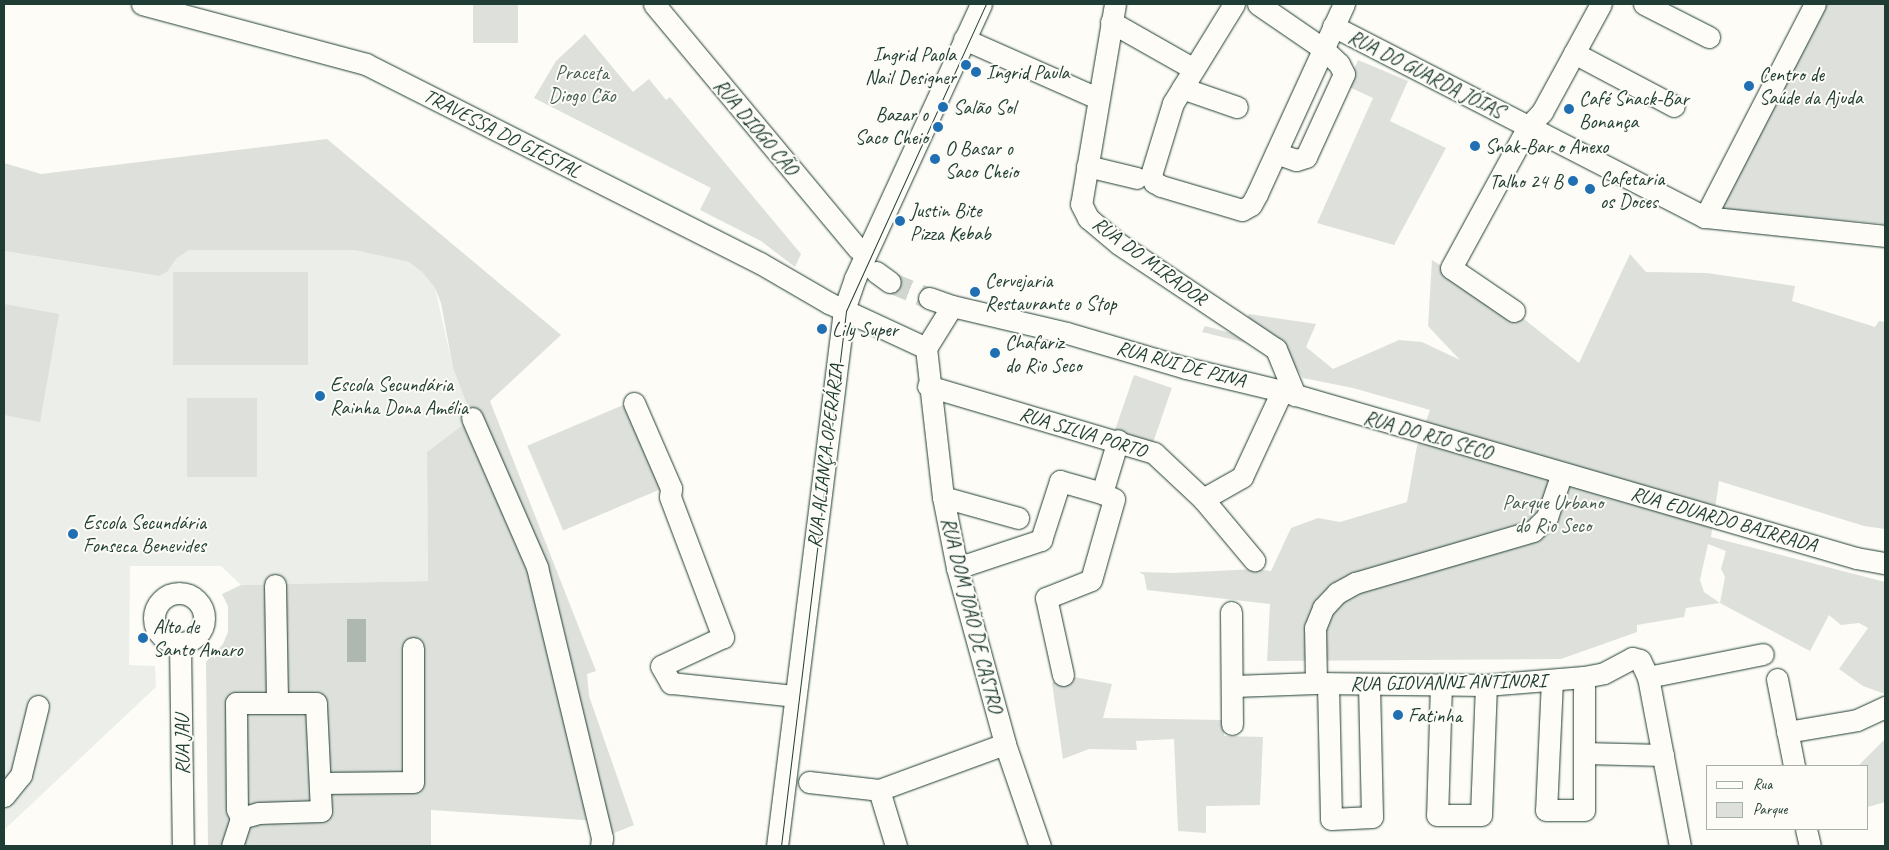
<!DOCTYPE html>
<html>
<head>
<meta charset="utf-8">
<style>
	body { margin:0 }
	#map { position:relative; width:1889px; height:850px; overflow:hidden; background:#fdfcf7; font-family:Caveat,sans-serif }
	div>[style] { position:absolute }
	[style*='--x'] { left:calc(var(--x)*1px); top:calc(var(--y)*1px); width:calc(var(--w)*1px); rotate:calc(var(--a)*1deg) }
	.built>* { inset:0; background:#eceee9 }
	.green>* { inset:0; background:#dde0db; transform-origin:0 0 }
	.water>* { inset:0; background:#aeb8b1; transform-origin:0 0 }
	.minor-tunnel>* { height:21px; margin-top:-10.5px; transform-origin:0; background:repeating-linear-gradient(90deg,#d1d6d0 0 21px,transparent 0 32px) }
	.roads { filter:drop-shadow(0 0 1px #1f3d34) drop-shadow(0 0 1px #1f3d34) }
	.minor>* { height:21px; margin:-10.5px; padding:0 10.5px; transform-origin:10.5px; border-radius:10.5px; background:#fdfcf7 }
	.minor>.ring { margin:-10.5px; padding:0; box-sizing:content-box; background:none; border:21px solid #fdfcf7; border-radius:50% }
	.tram>* { height:1px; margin:-0.5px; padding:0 0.5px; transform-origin:0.5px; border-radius:0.5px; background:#1f3d34 }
	.dots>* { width:14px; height:14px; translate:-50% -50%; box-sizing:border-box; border:2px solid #fdfcf7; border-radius:50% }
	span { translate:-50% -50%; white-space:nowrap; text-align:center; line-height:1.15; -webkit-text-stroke:4px #fdfcf7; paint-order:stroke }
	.poi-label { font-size:20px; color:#1f3d34 }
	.right { translate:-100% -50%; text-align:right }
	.left { translate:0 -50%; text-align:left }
	.park-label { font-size:20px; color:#455e55 }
	.street-label { font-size:20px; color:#1f3d34 }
	.frame { position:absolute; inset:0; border:5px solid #1f3d34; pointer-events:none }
	.legend { position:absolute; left:1706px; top:765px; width:162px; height:65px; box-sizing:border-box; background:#fdfcf7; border:1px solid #a4b0a9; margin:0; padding:6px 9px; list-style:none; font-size:15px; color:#1f3d34 }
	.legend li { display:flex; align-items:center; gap:10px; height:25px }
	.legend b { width:25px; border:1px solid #a4b0a9 }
</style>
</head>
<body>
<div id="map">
	<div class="built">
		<i style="clip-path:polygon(189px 250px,354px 250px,409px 262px,422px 272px,435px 288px,453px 368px,472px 418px,427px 452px,428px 581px,241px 585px,221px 566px,130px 566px,129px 665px,155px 666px,156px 687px,4px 830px,4px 251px,158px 276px,167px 272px,177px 258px)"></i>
	</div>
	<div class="green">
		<i style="left:473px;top:4px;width:45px;height:39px"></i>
		<i style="clip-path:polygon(1824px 4px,1885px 4px,1885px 224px,1717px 209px)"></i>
		<i style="clip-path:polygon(585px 34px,633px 92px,649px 79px,666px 100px,670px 97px,801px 254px,795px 267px,761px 241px,700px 210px,711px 188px,534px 98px,556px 61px)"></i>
		<i style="clip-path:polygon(1358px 60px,1408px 81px,1390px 121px,1446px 148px,1394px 245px,1317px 223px,1373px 98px,1347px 86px)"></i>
		<i style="clip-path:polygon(327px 139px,561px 335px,490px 401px,596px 671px,587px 674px,589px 696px,634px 825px,602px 838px,598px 821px,431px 810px,431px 846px,208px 846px,206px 662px,223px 644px,228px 632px,228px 606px,222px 594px,241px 585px,428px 581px,427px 452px,472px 418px,453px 368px,441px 303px,435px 288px,422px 272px,409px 262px,354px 250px,189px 250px,177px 258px,167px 272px,159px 276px,4px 251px,4px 163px,41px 174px)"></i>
		<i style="clip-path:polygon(evenodd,1630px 254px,1646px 272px,1707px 273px,1795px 286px,1792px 301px,1875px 327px,1879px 321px,1885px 322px,1885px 529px,1864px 526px,1719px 481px,1711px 537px,1885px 582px,1885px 694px,1863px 686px,1839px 669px,1868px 628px,1859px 623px,1841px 625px,1829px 615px,1810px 651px,1720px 603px,1686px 608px,1684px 617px,1637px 625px,1637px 632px,1561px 659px,1267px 661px,1270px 604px,1147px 590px,1144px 575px,1139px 572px,1174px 573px,1256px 569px,1271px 571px,1291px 528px,1318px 518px,1340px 522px,1407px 502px,1417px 446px,1430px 410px,1353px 388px,1303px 378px,1282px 348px,1245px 321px,1249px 314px,1316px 324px,1306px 347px,1333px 369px,1399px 340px,1422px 342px,1460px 360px,1428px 326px,1432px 260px,1514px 311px,1579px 363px,1630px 254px,1708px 544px,1726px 551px,1721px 569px,1725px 577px,1720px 603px,1704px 592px,1700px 580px,1708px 544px)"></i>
		<i style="left:308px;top:272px;width:93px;height:135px;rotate:90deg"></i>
		<i style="clip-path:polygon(4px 304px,59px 314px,40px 422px,4px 415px)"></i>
		<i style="clip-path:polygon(1205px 326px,1231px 333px,1247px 343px,1202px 332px)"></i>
		<i style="left:1134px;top:375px;width:40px;height:62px;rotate:19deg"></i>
		<i style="left:187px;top:398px;width:70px;height:79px"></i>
		<i style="left:635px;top:400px;width:92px;height:117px;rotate:67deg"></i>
		<i style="clip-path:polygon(1063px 675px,1112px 684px,1103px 718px,1224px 720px,1224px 736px,1263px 737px,1260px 805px,1206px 806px,1206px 833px,1178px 831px,1174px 739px,1136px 741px,1137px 750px,1089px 749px,1063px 759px,1052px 683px)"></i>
		<i style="clip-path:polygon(1885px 739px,1885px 802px,1868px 807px,1868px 766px,1858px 766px)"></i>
	</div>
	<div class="water">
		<i style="left:347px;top:619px;width:19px;height:43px"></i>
	</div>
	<div class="minor-tunnel">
		<i style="--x:890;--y:282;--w:42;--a:22.3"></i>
	</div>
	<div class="roads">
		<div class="minor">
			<i style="--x:142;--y:4;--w:232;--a:15"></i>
			<i style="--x:366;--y:64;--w:441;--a:26.8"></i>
			<i style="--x:760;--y:263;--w:80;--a:30.1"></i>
			<i style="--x:829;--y:303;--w:107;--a:24.9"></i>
			<i style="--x:654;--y:4;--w:319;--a:50.2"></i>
			<i style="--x:1115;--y:4;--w:203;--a:99.6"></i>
			<i style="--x:1081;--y:204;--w:16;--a:63"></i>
			<i style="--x:1088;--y:218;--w:40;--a:40"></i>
			<i style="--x:1119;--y:244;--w:189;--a:33.8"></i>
			<i style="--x:1276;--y:349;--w:50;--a:67.6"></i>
			<i style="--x:1234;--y:4;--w:116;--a:121.6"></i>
			<i style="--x:1173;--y:103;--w:75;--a:107"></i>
			<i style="--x:1151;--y:175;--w:8;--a:67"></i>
			<i style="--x:1154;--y:182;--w:8;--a:30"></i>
			<i style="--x:1161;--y:186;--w:84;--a:16.5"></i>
			<i style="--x:1242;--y:210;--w:10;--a:-29"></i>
			<i style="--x:1251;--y:205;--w:13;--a:-61"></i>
			<i style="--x:1257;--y:194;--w:209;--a:-65.4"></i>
			<i style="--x:1258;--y:4;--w:78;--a:34.5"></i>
			<i style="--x:1322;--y:48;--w:23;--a:43"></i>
			<i style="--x:1339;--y:64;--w:11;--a:63"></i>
			<i style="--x:1344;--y:74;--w:91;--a:114.6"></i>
			<i style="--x:1306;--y:157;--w:10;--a:163"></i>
			<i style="--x:1296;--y:160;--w:21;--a:-161"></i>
			<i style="--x:1644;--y:4;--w:73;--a:26.9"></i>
			<i style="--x:1111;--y:22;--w:95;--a:29.5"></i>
			<i style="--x:1333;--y:26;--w:418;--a:27.2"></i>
			<i style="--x:1705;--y:217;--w:181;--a:6"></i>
			<i style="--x:964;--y:39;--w:145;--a:23.9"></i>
			<i style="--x:1574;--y:53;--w:113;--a:27.9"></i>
			<i style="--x:1182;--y:88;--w:58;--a:19.1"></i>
			<i style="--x:1087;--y:166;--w:51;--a:13.5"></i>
			<i style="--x:1705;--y:217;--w:240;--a:-62.7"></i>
			<i style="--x:876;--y:272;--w:17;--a:36"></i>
			<i style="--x:929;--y:298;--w:24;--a:19"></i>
			<i style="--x:1514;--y:311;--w:76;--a:-145.7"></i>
			<i style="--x:1451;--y:268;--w:161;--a:-61.4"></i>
			<i style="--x:1528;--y:127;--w:21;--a:-47"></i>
			<i style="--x:1542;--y:112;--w:123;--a:-61.4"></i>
			<i style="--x:926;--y:348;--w:49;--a:-58.2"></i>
			<i style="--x:952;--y:306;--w:118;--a:13.2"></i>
			<i style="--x:1067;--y:333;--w:124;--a:16.4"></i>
			<i style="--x:1186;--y:368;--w:99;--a:13.5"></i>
			<i style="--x:1282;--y:391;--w:598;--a:16.22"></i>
			<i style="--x:1856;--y:558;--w:29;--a:10"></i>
			<i style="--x:926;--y:348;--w:150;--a:83.5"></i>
			<i style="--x:943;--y:497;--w:72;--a:78.8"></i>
			<i style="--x:957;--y:568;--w:182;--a:74.7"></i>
			<i style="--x:1005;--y:744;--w:108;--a:71.1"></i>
			<i style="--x:928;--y:386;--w:236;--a:16.5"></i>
			<i style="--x:1154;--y:453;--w:67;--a:43.2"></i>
			<i style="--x:1203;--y:499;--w:80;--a:50.1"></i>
			<i style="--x:634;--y:403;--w:93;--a:66.5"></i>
			<i style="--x:671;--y:488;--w:9;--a:96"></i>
			<i style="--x:670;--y:497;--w:150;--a:69.3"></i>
			<i style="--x:723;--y:637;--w:68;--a:154.9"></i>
			<i style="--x:661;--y:666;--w:20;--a:60"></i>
			<i style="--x:671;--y:683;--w:125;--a:6"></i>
			<i style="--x:472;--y:418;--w:163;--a:66.4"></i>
			<i style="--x:537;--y:567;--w:279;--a:76.5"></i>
			<i style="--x:602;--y:838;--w:8;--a:97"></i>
			<i style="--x:943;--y:497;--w:78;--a:15.6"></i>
			<i style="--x:1203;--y:499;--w:45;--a:-29.4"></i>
			<i style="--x:1242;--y:477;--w:95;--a:-65.1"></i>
			<i style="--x:957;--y:568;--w:89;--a:-18.4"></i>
			<i style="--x:1041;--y:540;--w:62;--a:-72.1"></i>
			<i style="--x:1060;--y:481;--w:44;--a:15.9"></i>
			<i style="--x:275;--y:585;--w:118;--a:89"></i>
			<i class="ring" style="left:154px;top:593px;width:29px;height:29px"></i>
			<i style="--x:1231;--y:612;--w:112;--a:89.5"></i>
			<i style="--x:180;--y:643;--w:203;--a:89.2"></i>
			<i style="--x:1063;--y:675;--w:79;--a:-102.4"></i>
			<i style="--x:1046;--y:598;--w:48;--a:-21.8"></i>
			<i style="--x:1091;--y:580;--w:84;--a:-74.1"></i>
			<i style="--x:1114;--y:499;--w:13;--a:-153"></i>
			<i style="--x:1102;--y:493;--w:55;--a:-73.2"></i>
			<i style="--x:1648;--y:677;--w:117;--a:-11.3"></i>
			<i style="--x:1777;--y:679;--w:89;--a:78.9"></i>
			<i style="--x:1552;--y:680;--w:130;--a:92.6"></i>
			<i style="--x:1546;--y:810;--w:38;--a:0"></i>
			<i style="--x:1584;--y:810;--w:133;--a:-90"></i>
			<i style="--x:1316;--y:683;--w:55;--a:-91"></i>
			<i style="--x:1315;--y:628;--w:22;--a:-68"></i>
			<i style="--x:1323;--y:608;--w:21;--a:-47"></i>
			<i style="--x:1337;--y:593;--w:21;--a:-29"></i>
			<i style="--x:1355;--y:583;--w:185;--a:-16.3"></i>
			<i style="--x:1533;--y:531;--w:20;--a:-45"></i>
			<i style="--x:1547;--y:517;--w:46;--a:-71.2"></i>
			<i style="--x:1441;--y:684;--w:131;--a:91.7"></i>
			<i style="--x:1437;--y:815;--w:44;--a:0"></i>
			<i style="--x:1481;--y:815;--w:130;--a:-87.8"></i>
			<i style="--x:1328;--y:685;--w:134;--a:88.7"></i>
			<i style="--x:1331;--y:819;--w:41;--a:-2.8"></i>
			<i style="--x:1372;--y:817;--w:131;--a:-91.3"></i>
			<i style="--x:1234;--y:686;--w:82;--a:-2.1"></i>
			<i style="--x:1316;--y:683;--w:170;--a:0.7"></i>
			<i style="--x:1486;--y:685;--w:98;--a:-4.7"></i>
			<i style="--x:1584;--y:677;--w:20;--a:-11"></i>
			<i style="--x:1604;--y:673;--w:32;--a:-28"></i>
			<i style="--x:1632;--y:658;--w:8;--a:14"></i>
			<i style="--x:1640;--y:660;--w:19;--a:65"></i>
			<i style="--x:1648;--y:677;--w:172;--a:79.3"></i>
			<i style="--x:1787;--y:732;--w:71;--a:-9.7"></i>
			<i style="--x:1857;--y:720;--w:31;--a:-25"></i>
			<i style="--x:1584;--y:753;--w:79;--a:1.5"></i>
			<i style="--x:809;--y:782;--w:70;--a:6.5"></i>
			<i style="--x:879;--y:790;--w:134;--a:-20.1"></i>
			<i style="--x:321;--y:783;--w:92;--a:-0.6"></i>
			<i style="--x:413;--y:782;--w:134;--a:-90"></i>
			<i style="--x:879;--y:790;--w:59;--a:73.1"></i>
			<i style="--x:4;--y:796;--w:27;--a:-51"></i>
			<i style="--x:21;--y:775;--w:71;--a:-76.2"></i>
			<i style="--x:1806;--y:829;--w:17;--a:77"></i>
			<i style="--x:232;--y:846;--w:29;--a:-72"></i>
			<i style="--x:241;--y:818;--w:18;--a:-16"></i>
			<i style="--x:258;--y:813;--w:63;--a:-1.8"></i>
			<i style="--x:321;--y:811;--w:108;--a:-92.7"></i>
			<i style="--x:316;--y:703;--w:80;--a:180"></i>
			<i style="--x:236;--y:703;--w:106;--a:89.5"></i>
			<i style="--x:237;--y:809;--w:10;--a:66"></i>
			<i style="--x:777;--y:846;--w:540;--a:-82.87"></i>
			<i style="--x:844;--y:310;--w:34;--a:-71"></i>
			<i style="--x:855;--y:278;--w:302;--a:-65.3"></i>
		</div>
	</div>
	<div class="tram">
		<i style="--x:781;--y:846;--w:539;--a:-83.07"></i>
		<i style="--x:846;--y:311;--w:337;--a:-65.5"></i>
	</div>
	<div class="dots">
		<i style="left:966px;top:65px;background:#1f6fb2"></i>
		<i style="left:976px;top:72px;background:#1f6fb2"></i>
		<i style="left:1749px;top:86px;background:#1f6fb2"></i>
		<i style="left:943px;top:107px;background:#1f6fb2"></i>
		<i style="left:1569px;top:109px;background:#1f6fb2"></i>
		<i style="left:938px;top:127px;background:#1f6fb2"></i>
		<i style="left:1475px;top:146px;background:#1f6fb2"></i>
		<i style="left:935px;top:159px;background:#1f6fb2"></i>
		<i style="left:1573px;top:181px;background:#1f6fb2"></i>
		<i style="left:1590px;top:189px;background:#1f6fb2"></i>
		<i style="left:900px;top:221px;background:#1f6fb2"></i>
		<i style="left:975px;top:292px;background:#1f6fb2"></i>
		<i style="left:822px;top:329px;background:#1f6fb2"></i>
		<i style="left:995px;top:353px;background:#1f6fb2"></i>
		<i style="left:320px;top:396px;background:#1f6fb2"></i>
		<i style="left:73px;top:534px;background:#1f6fb2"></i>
		<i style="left:143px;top:638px;background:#1f6fb2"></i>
		<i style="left:1398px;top:715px;background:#1f6fb2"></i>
	</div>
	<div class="poi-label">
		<span class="right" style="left:956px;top:66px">Ingrid Paola<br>Nail Designer</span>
		<span class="left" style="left:986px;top:72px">Ingrid Paula</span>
		<span class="left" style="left:1759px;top:86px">Centro de<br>Saúde da Ajuda</span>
		<span class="left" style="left:1579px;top:110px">Café Snack-Bar<br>Bonança</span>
		<span class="left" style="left:953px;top:107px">Salão Sol</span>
		<span class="right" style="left:928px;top:126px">Bazar o<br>Saco Cheio</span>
		<span class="left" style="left:1485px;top:146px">Snak-Bar o Anexo</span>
		<span class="left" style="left:945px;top:160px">O Basar o<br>Saco Cheio</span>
		<span class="left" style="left:1600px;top:190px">Cafetaria<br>os Doces</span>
		<span class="right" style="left:1563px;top:181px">Talho 24 B</span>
		<span class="left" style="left:910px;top:222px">Justin Bite<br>Pizza Kebab</span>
		<span class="left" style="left:985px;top:292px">Cervejaria<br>Restaurante o Stop</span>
		<span class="left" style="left:832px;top:329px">Lily Super</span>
		<span class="left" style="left:1005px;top:354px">Chafariz<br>do Rio Seco</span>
		<span class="left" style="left:330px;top:396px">Escola Secundária<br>Rainha Dona Amélia</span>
		<span class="left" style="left:83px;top:534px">Escola Secundária<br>Fonseca Benevides</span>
		<span class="left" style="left:153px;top:638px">Alto de<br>Santo Amaro</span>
		<span class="left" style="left:1408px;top:715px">Fatinha</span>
	</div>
	<div class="park-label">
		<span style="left:582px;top:84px">Praceta<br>Diogo Cão</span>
		<span style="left:1553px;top:514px">Parque Urbano<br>do Rio Seco</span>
	</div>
	<div class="street-label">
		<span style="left:1426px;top:74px;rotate:27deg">RUA DO GUARDA JÓIAS</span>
		<span style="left:756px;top:127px;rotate:50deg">RUA DIOGO CÃO</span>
		<span style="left:502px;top:133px;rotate:27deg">TRAVESSA DO GIESTAL</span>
		<span style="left:1150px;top:261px;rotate:36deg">RUA DO MIRADOR</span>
		<span style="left:1181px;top:364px;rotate:15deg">RUA RUI DE PINA</span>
		<span style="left:1083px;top:432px;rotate:17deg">RUA SILVA PORTO</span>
		<span style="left:1428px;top:435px;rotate:16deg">RUA DO RIO SECO</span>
		<span style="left:825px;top:456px;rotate:-83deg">RUA ALIANÇA OPERÁRIA</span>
		<span style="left:1724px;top:519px;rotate:16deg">RUA EDUARDO BAIRRADA</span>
		<span style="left:972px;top:615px;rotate:76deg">RUA DOM JOÃO DE CASTRO</span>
		<span style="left:1448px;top:682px;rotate:-1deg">RUA GIOVANNI ANTINORI</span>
		<span style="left:182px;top:745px;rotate:-91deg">RUA JAU</span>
	</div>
	<div class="frame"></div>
	<ul class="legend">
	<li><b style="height:6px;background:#fdfcf7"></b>Rua</li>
	<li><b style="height:14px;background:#dde0db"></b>Parque</li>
	</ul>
</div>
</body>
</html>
